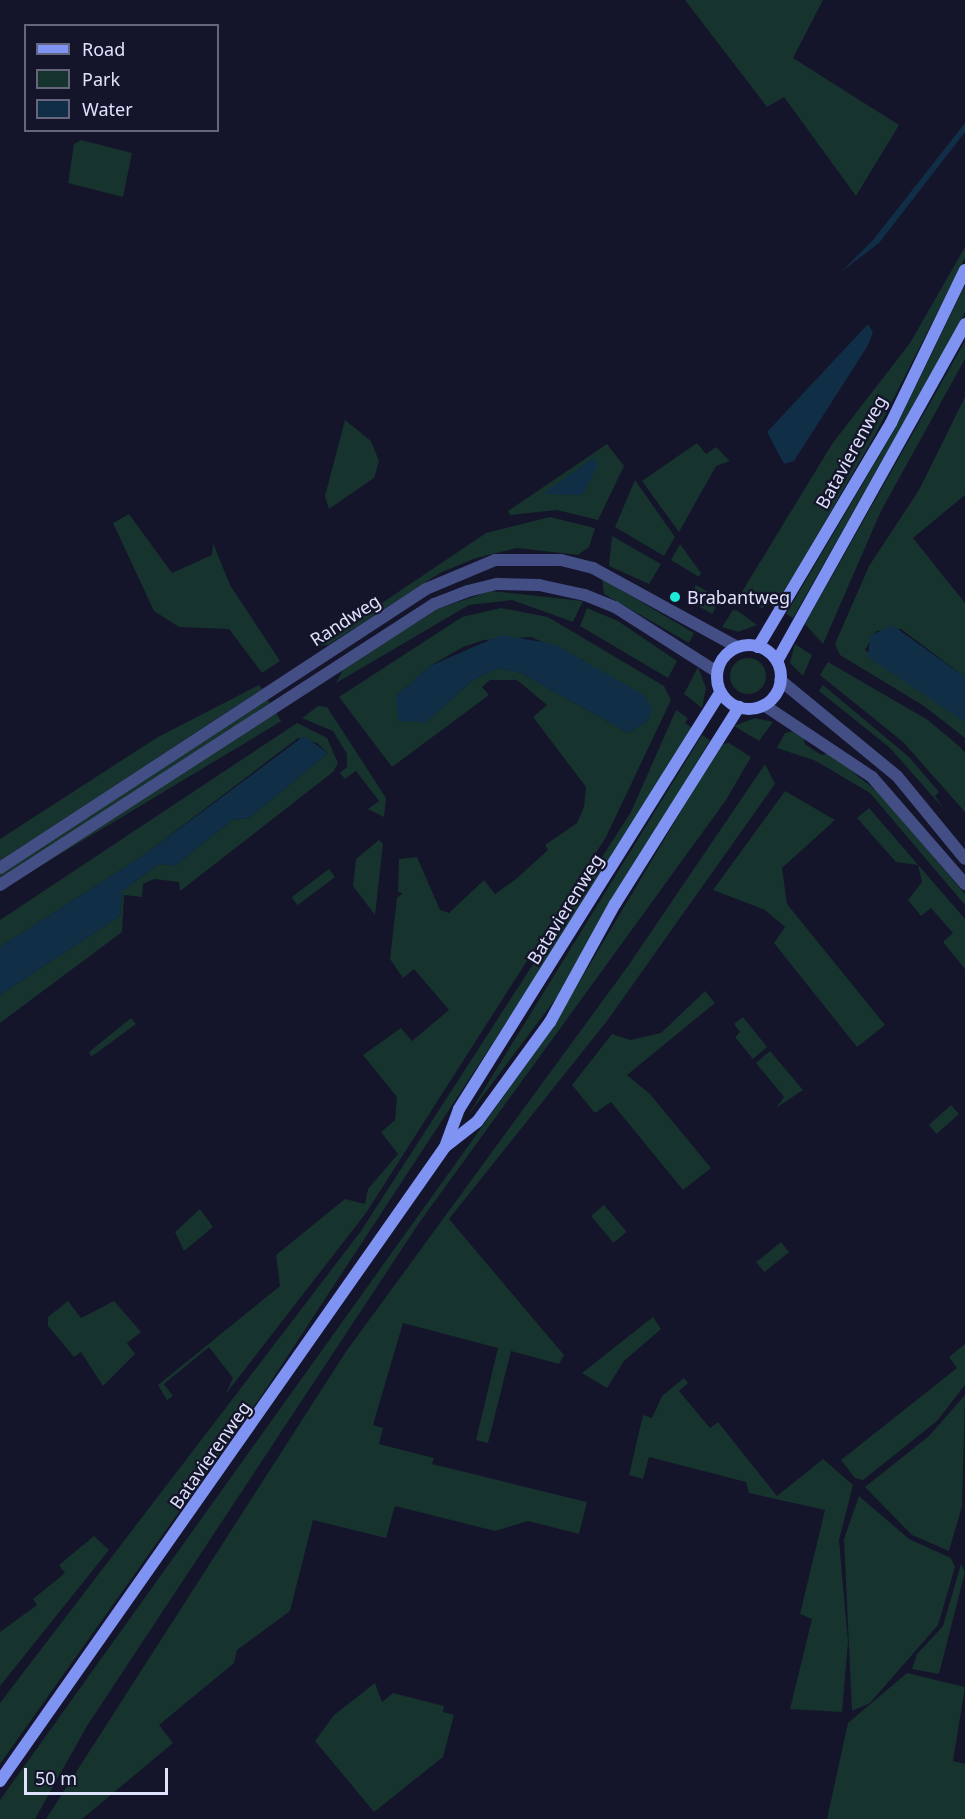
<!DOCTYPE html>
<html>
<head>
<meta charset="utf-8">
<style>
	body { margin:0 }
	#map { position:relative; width:965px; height:1819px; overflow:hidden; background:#14142a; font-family:"Noto Sans",sans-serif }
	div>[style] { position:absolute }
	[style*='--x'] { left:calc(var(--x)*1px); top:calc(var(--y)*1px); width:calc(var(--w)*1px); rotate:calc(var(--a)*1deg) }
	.green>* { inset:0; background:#17332d; transform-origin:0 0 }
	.round { border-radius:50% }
	.water>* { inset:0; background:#102f46 }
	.tertiary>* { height:12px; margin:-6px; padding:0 6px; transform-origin:6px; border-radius:6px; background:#434e84 }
	.secondary>* { height:12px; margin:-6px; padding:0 6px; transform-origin:6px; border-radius:6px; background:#7f93f3 }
	.secondary>.ring { margin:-6px; padding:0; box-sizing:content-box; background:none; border:12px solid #7f93f3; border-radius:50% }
	.dots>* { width:16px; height:16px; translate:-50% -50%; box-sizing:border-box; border:3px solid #14142a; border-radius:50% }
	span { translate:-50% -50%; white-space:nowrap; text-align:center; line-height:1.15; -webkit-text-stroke:4.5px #14142a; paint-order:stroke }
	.street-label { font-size:18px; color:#dfe2fc }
	.poi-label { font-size:18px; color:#dfe2fc }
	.left { translate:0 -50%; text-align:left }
	.legend { position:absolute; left:24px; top:24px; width:195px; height:108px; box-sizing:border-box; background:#14142a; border:2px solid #65667e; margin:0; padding:8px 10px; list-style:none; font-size:18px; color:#dfe2fc }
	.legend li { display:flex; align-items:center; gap:12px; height:30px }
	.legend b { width:30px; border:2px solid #65667e }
	.scale { position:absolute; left:24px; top:1768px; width:144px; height:27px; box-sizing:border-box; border:3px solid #dfe2fc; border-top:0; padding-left:8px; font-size:18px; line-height:21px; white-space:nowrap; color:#dfe2fc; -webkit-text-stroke:4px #14142a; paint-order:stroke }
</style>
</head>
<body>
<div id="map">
	<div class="green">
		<i style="clip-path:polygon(685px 0,823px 0,793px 58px,899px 125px,856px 196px,784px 97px,767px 107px)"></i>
		<i style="clip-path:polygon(81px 140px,132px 153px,123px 197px,68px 183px,74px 144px)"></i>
		<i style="clip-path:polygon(965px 247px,965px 258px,875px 435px,775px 608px,766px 603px,763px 609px,740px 595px,832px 444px,910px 343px)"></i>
		<i style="clip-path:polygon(965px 285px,965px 312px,954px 334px,793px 618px,786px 614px,895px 429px)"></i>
		<i style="clip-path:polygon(965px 341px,965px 359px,881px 511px,823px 644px,805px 624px)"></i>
		<i style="clip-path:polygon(965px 397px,965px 495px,913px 538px,965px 603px,965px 677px,901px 629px,876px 631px,865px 650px,965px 722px,965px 738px,924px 706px,840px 655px,835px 644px,869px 566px,919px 490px)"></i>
		<i style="clip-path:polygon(345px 420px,371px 441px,379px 461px,374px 478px,329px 509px,325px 496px)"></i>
		<i style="clip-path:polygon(697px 443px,706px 454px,716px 447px,730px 461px,716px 466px,679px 532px,642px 481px)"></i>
		<i style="clip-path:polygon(607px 444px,624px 466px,598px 520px,557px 510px,510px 515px,508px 511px)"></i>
		<i style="clip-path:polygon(635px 480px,675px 537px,664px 556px,615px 527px)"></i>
		<i style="clip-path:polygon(129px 514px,172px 573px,212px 555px,213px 543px,230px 585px,280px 661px,262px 673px,229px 629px,179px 627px,154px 611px,113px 523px)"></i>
		<i style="clip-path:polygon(550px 517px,595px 528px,589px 547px,578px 555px,517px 548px,476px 558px,440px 573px,328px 645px,318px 646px,486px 533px)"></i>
		<i style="clip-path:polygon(612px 536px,661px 564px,649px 584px,609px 566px)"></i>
		<i style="clip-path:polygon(680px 544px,701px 573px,699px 577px,671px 560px)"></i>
		<i style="clip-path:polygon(602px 579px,694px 633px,689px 643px,604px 594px)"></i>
		<i style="clip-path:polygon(696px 585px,719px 598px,709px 602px,716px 607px,712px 614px,688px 600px)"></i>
		<i style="clip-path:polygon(491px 591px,583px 601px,573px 622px,512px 600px,469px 605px,336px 683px,344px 668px,437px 609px)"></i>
		<i style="clip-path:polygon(evenodd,501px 608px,548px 617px,664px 686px,671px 700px,606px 837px,366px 1213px,225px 1395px,233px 1378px,209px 1347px,164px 1384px,173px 1396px,167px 1400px,158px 1385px,280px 1286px,276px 1255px,345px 1199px,365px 1204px,368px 1189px,398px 1154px,381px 1132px,395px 1120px,397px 1097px,363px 1055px,401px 1028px,412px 1041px,449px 1010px,414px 969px,403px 978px,390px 959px,397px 898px,403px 893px,398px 892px,399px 859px,417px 857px,440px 910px,449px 913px,484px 880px,495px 894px,516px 879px,548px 850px,545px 845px,577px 823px,584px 807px,586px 787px,533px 717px,547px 705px,517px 680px,490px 680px,482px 687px,489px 695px,392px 767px,339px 697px,462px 617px,501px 608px,531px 637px,583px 660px,648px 721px,628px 733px,521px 673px,499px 668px,473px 680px,426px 722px,396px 696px,430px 666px,463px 647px,484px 640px,531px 637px)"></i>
		<i style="clip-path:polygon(587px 608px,618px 621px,677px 661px,668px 678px,580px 626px)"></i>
		<i style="clip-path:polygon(733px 610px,738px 611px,757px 625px,738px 632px,722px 627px)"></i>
		<i style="clip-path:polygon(795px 644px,812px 655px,803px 676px,790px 663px)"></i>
		<i class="round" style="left:730px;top:658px;width:36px;height:36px"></i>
		<i style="clip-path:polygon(828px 662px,928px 720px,960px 747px,965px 753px,965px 812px,903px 742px,820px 675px)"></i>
		<i style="clip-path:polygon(698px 667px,706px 688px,702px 708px,684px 694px)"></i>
		<i style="clip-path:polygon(259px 685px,262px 689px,0 861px,0 839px,158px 737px)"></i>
		<i style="clip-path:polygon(823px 685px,909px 757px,939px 792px,935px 796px,944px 809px,889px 747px,819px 691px)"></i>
		<i style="clip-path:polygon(267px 699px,270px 703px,0 879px,0 874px)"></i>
		<i style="clip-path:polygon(318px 706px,327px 707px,386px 798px,384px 817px,368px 809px,379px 801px,356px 771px,345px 779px,340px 773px,347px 767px,347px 754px,333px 731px,302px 718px)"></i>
		<i style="clip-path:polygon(676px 710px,688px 718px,685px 723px,692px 728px,523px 997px,266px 1389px,0 1764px,0 1703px,361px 1231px,631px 812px)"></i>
		<i style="left:275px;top:711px;width:12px;height:329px;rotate:59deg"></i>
		<i style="clip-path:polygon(755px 718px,773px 722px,759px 741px,734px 726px)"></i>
		<i style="clip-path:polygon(297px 723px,327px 738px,338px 763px,333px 772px,180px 891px,179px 882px,154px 879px,143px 884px,142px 897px,124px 895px,122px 932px,0 1023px,0 995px,120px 916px,122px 891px,159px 864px,175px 866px,232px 820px,249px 818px,328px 753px,317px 743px,298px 738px,144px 855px,0 947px,0 920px)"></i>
		<i style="clip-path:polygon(793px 731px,803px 736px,805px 744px,821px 755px,829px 753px,878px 792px,965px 894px,965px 905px,870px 793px,816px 761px,777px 748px,785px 733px)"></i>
		<i style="clip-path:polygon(702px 735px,710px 740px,560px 993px,467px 1117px)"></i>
		<i style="clip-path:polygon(729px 743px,751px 757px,726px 800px,419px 1223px,87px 1726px,35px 1819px,0 1819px,0 1800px,549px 1033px,721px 744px)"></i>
		<i style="clip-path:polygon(765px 764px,775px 784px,607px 1021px,449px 1219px,564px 1355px,559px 1364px,511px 1351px,488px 1443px,476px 1440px,498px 1348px,403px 1323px,373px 1425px,383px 1428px,379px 1444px,434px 1458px,432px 1464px,587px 1502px,579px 1534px,528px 1521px,495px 1531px,395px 1506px,386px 1538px,313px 1520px,290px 1611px,237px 1650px,234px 1663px,159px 1725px,173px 1743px,82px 1819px,46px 1819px,345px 1353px,628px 966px)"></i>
		<i style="clip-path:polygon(785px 791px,835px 820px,782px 868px,787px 904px,885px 1025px,857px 1047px,774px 943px,785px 927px,765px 910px,713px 890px)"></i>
		<i style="clip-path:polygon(869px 808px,965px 919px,965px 969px,943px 942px,953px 933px,931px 908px,921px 916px,908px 900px,922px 882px,918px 865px,896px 862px,857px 818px)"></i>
		<i style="clip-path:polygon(379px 840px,383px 844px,375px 915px,353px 886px,356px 859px)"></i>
		<i style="left:329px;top:869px;width:10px;height:47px;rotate:53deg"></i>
		<i style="clip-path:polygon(705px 991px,715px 1003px,627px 1075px,650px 1094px,711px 1168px,683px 1190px,611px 1102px,595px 1113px,572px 1085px,612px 1034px,630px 1040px,661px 1033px)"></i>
		<i style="clip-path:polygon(743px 1017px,767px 1047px,753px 1059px,735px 1037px,740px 1032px,734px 1024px)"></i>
		<i style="clip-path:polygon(131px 1018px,136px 1024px,91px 1057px,89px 1052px)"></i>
		<i style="clip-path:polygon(770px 1051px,803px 1090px,776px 1108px,784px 1097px,756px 1063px)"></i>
		<i style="left:951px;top:1105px;width:12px;height:30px;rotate:48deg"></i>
		<i style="left:604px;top:1205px;width:35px;height:17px;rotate:50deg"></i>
		<i style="clip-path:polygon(200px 1209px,213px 1227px,184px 1251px,175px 1232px)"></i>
		<i style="left:781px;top:1242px;width:13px;height:32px;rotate:51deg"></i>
		<i style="clip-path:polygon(68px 1301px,81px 1318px,114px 1301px,141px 1332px,127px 1343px,135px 1354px,103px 1386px,81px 1352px,74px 1357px,48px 1326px,48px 1317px)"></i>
		<i style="clip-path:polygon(653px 1317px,661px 1329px,624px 1361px,607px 1388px,582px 1373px)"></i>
		<i style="clip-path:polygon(965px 1344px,965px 1385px,937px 1421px,863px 1480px,855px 1478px,841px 1460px,957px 1368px,949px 1357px)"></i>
		<i style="clip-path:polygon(684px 1378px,688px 1383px,679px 1391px,710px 1428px,718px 1422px,777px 1496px,823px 1459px,853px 1485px,839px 1540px,848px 1642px,842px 1712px,790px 1709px,812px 1619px,800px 1614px,825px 1510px,749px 1493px,746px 1482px,649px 1457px,643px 1479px,629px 1475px,643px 1415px,652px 1418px,662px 1396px)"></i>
		<i style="clip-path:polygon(965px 1395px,962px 1506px,949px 1551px,912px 1535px,865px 1487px,929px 1436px)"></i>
		<i style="clip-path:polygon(859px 1496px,909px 1539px,951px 1558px,955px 1567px,938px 1625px,870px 1703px,852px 1711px,844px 1539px)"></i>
		<i style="clip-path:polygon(94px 1536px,109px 1550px,0 1686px,0 1632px,37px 1605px,33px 1599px,65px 1573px,59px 1565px)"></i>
		<i style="clip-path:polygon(961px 1564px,965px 1572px,939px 1674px,912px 1669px,917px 1654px,943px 1626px)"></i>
		<i style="clip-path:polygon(907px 1673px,965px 1687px,953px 1761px,965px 1764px,965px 1819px,827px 1819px,848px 1723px)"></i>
		<i style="clip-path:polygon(375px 1683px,382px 1702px,393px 1693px,444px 1706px,443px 1712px,454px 1715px,443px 1757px,374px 1812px,315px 1741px,334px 1715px)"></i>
	</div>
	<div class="water">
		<i style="clip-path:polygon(965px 123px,965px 132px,879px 243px,841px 272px,873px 240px)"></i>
		<i style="clip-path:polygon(868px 324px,873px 333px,867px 347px,794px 461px,784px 464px,767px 432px)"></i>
		<i style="clip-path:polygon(593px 458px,598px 464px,583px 495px,543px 494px)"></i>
		<i style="clip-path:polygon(892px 625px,965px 677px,965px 722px,868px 657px,870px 636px)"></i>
		<i style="clip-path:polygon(501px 635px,554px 644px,644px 695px,652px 709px,648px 721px,628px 733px,521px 673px,499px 668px,473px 680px,426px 722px,398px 721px,396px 696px,430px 666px)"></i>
		<i style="clip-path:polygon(304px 736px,328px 753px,249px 818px,232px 820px,175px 866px,159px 864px,122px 891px,120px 916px,0 995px,0 947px,144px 855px)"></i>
	</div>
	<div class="tertiary">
		<i style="--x:780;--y:680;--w:151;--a:39.4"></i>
		<i style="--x:897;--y:776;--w:107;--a:50.7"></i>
		<i style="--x:764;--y:705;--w:130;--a:33.7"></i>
		<i style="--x:872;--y:777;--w:142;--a:49"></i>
		<i style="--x:0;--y:868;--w:509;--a:-33.22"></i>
		<i style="--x:426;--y:589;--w:75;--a:-22.8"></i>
		<i style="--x:495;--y:560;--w:66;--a:0"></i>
		<i style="--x:561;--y:560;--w:33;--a:14"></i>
		<i style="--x:593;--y:568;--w:164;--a:28.7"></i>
		<i style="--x:0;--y:885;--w:517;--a:-32.92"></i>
		<i style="--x:434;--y:604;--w:36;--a:-21"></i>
		<i style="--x:468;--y:591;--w:30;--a:-14"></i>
		<i style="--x:497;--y:584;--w:42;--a:1.4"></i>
		<i style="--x:539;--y:585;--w:47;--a:12.3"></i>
		<i style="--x:585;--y:595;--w:32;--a:22"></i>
		<i style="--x:615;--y:607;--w:121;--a:32.5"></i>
	</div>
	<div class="secondary">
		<i class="ring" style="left:717px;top:645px;width:52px;height:52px"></i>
		<i style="--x:758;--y:647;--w:261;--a:-59.3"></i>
		<i style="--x:891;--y:423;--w:170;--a:-64.2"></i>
		<i style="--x:777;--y:661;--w:386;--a:-60.8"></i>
		<i style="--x:446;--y:1146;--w:39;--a:-38"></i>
		<i style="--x:477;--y:1122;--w:124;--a:-53.9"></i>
		<i style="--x:550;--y:1022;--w:135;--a:-61.2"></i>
		<i style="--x:615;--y:904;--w:233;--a:-57.8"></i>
		<i style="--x:0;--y:1781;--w:775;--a:-54.94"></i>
		<i style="--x:445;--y:1147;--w:40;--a:-69.8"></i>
		<i style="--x:459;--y:1109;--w:492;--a:-57.9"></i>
	</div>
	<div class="dots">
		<i style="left:675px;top:597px;background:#1dead6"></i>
	</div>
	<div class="street-label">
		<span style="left:851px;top:452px;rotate:-61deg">Batavierenweg</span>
		<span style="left:345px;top:620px;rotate:-33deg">Randweg</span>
		<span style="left:565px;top:909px;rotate:-58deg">Batavierenweg</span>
		<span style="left:210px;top:1455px;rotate:-55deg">Batavierenweg</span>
	</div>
	<div class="poi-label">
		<span class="left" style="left:687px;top:597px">Brabantweg</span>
	</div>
	<ul class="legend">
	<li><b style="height:8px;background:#7f93f3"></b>Road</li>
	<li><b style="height:16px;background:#17332d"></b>Park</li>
	<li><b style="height:16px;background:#102f46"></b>Water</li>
	</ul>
	<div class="scale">50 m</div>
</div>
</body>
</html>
